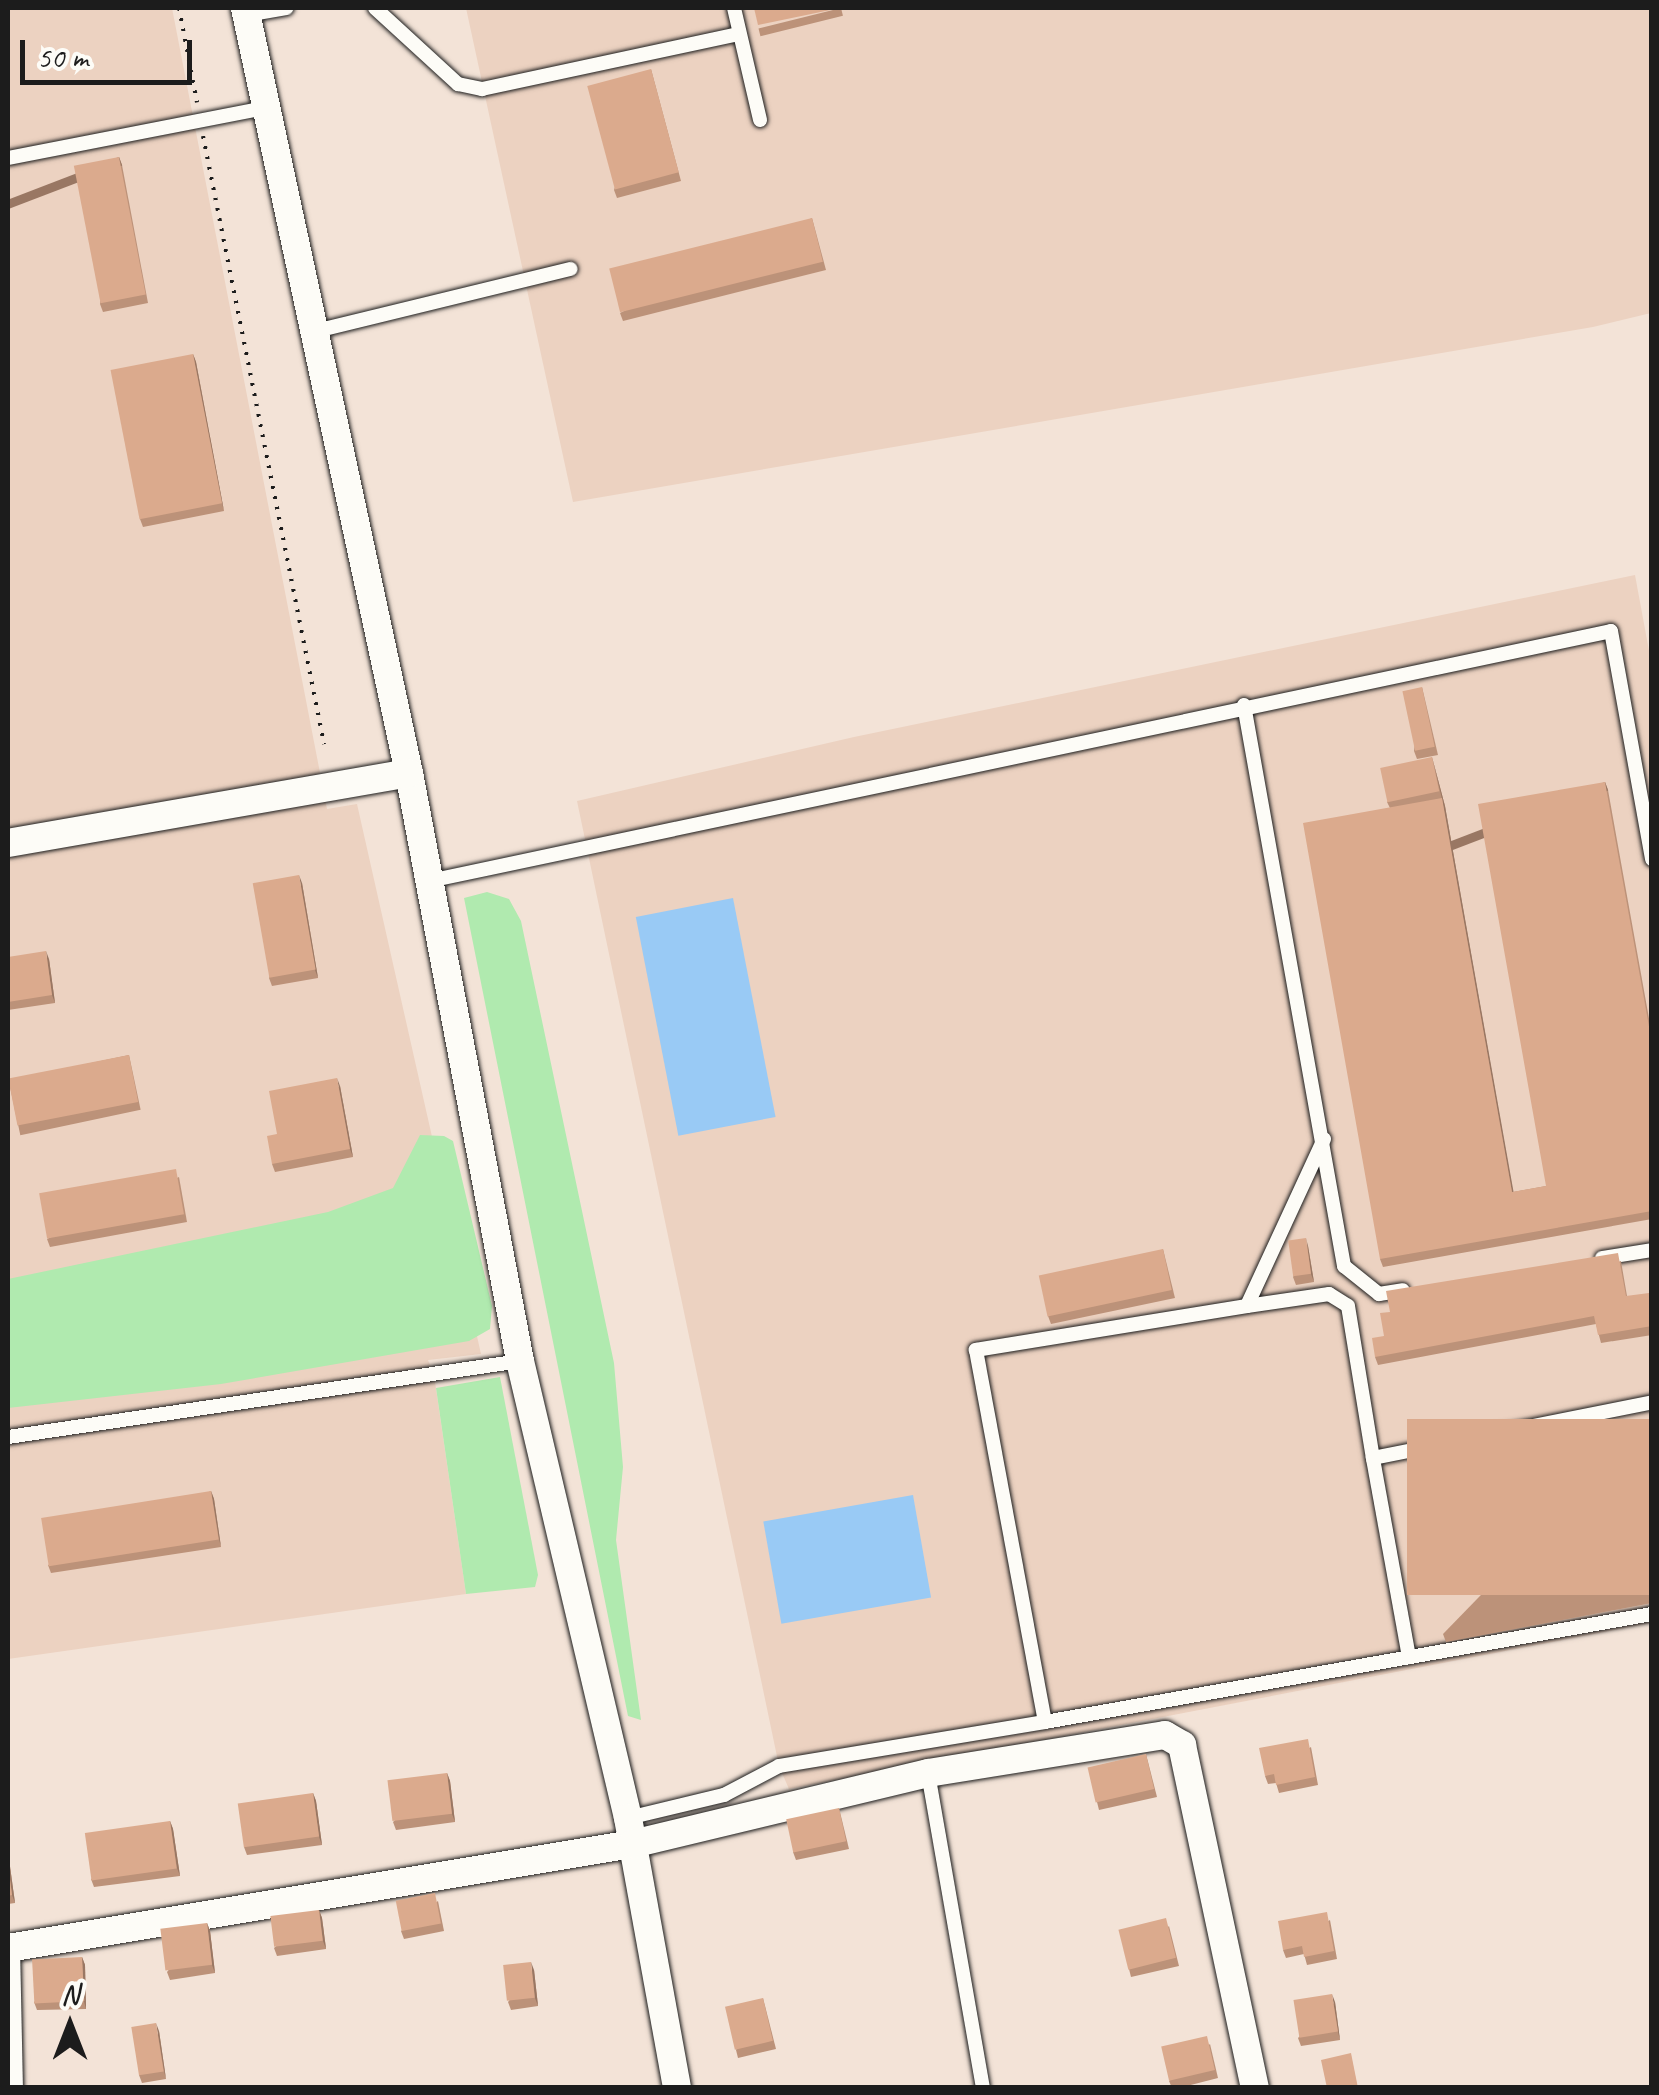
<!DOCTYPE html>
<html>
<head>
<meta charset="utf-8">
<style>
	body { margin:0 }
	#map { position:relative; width:1659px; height:2095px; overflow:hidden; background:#f3e3d7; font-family:Caveat,sans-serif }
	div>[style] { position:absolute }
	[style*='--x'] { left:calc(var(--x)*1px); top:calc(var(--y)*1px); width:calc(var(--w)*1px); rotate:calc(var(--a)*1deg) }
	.built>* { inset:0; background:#ecd2c1 }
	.green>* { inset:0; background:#b0eaaf }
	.water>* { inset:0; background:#99caf5; transform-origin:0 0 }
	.path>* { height:4px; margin-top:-2px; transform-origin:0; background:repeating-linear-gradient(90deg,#1c1c1c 0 2.5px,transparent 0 10.5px) }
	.roads { filter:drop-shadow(0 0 2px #1c1c1c) drop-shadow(0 0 2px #1c1c1c) }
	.service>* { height:14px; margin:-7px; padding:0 7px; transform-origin:7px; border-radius:7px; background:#fdfcf7 }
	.minor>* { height:28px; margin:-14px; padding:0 14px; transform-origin:14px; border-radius:14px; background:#fdfcf7 }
	.wall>* { inset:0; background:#bc9279; transform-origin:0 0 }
	.shaded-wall>* { inset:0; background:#997763; transform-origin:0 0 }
	.building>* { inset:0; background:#dbaa8d; transform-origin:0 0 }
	span { translate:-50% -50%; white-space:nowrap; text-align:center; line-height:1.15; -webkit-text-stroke:8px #fdfcf7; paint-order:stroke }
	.frame { position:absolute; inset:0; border:10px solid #1c1c1c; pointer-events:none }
	.north { position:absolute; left:20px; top:1975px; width:100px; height:100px; -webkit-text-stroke:8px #fdfcf7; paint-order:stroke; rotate:0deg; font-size:28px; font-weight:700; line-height:40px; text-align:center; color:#1c1c1c }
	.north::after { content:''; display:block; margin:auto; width:35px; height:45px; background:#1c1c1c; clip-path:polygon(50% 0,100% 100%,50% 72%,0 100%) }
	.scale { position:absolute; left:20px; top:40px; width:172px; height:45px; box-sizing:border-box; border:5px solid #1c1c1c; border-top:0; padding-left:12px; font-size:30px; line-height:35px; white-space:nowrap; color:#1c1c1c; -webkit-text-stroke:8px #fdfcf7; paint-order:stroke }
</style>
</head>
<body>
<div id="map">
	<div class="built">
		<i style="clip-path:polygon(8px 8px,172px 8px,327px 809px,357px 804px,481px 1354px,428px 1360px,434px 1375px,466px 1594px,8px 1659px)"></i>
		<i style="clip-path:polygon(466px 8px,1651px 8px,1651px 313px,1593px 327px,573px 502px)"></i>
		<i style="clip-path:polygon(1635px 575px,1652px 667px,1651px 1623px,789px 1789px,779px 1766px,577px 801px,854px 737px)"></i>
	</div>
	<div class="green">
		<i style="clip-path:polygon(487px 892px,509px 899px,521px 921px,614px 1363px,623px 1467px,616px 1540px,641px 1720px,628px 1716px,464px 898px)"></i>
		<i style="clip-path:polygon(420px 1135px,444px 1136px,453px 1141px,492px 1306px,490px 1329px,469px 1341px,221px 1384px,8px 1408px,8px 1279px,328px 1212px,393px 1188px)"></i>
		<i style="clip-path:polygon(500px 1377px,538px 1575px,535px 1587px,466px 1594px,436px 1388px)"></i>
	</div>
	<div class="water">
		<i style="left:733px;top:898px;width:223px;height:99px;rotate:79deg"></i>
		<i style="left:913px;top:1495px;width:104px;height:152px;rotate:80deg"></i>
	</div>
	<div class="path">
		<i style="--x:179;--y:8;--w:96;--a:79.2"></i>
		<i style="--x:203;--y:136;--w:620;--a:78.74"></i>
	</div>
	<div class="roads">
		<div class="service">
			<i style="--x:375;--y:8;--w:113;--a:42.5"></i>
			<i style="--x:458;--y:84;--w:25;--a:12"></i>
			<i style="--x:482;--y:89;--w:263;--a:-12.1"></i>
			<i style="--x:734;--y:8;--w:115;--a:76.9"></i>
			<i style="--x:247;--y:15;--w:40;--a:-10"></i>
			<i style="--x:8;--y:158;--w:263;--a:-11"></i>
			<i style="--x:316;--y:331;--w:262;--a:-13.7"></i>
			<i style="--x:1244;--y:705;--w:570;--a:79.89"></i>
			<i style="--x:1344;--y:1266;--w:45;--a:38.7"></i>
			<i style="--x:1379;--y:1294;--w:24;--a:-9"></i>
			<i style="--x:429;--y:881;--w:1208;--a:-11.94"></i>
			<i style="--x:1611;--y:631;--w:232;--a:79.8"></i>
			<i style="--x:1324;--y:1139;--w:184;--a:114.8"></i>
			<i style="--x:1247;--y:1306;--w:275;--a:170.8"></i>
			<i style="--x:976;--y:1350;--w:378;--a:79.5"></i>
			<i style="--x:1045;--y:1722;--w:617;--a:-10.09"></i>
			<i style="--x:1602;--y:1258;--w:51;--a:-9.1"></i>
			<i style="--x:1247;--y:1306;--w:83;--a:-8.3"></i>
			<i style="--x:1329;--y:1294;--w:22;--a:32"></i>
			<i style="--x:1348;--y:1306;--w:154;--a:80.7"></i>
			<i style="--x:8;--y:1437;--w:518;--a:-8.44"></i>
			<i style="--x:1409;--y:1657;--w:202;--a:-100.3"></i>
			<i style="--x:1373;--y:1458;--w:285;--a:-11.3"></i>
			<i style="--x:928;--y:1773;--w:320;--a:80.1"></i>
			<i style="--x:628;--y:1818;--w:99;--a:-13.5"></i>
			<i style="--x:724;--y:1795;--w:62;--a:-27.8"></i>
			<i style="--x:779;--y:1766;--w:270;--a:-9.4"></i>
			<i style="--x:13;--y:1947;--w:141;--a:88.8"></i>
		</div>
		<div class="minor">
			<i style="--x:245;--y:8;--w:782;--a:77.9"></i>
			<i style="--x:409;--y:773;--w:598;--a:79.31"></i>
			<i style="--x:520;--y:1361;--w:470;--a:76.7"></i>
			<i style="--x:628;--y:1818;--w:274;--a:79.7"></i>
			<i style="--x:8;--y:843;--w:407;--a:-9.9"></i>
			<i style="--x:8;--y:1948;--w:633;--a:-9.46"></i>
			<i style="--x:632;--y:1844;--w:304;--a:-13.5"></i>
			<i style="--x:928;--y:1773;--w:240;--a:-9.1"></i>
			<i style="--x:1165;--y:1735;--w:20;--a:30"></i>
			<i style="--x:1182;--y:1745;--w:351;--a:78"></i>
		</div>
	</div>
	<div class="wall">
		<i style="left:841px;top:8px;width:8px;height:85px;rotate:76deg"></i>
		<i style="clip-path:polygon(651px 69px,681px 181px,617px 198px,614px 190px)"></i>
		<i style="clip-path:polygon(119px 157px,122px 165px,148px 303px,103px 312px,100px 304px)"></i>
		<i style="clip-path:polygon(812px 218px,826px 270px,623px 321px,620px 313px)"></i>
		<i style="clip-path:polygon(193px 354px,196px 362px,224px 511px,143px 527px,140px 519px)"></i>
		<i style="clip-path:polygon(1422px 687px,1438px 755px,1417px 759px,1414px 751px)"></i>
		<i style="clip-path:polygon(1432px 757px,1445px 806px,1513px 1192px,1546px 1186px,1605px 782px,1608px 790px,1652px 1035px,1652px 1219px,1383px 1267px,1380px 1259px,1390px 808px,1387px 802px)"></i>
		<i style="clip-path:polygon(302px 883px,318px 978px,272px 986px,269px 978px)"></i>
		<i style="clip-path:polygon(8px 957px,49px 959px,55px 1003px,8px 1010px)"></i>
		<i style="left:129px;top:1055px;width:56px;height:123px;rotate:78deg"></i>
		<i style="clip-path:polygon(340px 1086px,353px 1157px,275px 1172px,272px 1164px,277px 1134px)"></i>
		<i style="clip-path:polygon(179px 1177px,187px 1222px,50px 1247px,47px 1239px)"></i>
		<i style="clip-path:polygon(1308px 1246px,1314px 1282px,1296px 1285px,1293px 1277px)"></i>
		<i style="clip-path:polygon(1163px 1249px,1175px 1298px,1051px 1324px,1048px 1316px)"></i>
		<i style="clip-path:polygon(1621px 1261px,1627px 1296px,1652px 1300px,1652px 1335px,1601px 1343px,1596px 1324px,1378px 1365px,1375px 1357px,1384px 1336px)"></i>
		<i style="clip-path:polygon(1652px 1419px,1652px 1603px,1446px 1642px,1443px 1634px)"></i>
		<i style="clip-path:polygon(211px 1491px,214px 1499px,221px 1547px,51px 1573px,48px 1565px)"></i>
		<i style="clip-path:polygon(1311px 1747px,1318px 1785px,1279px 1793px,1276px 1783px,1268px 1784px,1265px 1776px)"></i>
		<i style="clip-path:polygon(1146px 1754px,1157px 1797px,1099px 1810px,1097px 1802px)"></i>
		<i style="clip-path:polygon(447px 1773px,450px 1781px,455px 1822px,396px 1830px,393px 1822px)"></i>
		<i style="clip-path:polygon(313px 1793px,316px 1801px,322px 1845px,247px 1855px,244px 1847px)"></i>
		<i style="clip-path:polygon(839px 1808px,849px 1849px,796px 1860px,793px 1852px)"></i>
		<i style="clip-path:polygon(170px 1821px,173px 1829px,180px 1876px,94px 1887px,91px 1879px)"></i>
		<i style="clip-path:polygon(8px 1852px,15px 1903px,8px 1904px)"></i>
		<i style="clip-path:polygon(438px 1901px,444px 1931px,404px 1939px,401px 1931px)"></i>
		<i style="clip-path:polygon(319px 1910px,322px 1918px,326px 1949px,277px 1956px,274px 1948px)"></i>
		<i style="clip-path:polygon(1330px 1920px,1337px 1959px,1307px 1965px,1304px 1954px,1286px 1958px,1283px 1950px)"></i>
		<i style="clip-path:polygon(207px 1923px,210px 1931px,215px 1973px,170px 1980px,167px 1972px)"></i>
		<i style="clip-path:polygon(1169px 1926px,1179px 1966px,1131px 1977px,1129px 1969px)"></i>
		<i style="clip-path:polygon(82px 1957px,85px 1965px,86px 2009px,37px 2010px,34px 2002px)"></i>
		<i style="clip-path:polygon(534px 1970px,538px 2006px,511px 2010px,508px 2002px)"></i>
		<i style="clip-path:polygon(763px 1998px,776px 2049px,738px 2058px,736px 2050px)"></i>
		<i style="clip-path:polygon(1335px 2002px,1340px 2040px,1301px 2046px,1298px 2038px)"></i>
		<i style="clip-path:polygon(159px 2031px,166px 2079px,142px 2083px,139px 2075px)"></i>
		<i style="clip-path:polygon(1210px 2044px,1218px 2078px,1179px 2088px,1172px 2088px,1169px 2081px)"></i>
	</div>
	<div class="shaded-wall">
		<i style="left:119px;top:157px;width:9px;height:140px;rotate:69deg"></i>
		<i style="clip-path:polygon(193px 354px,196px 362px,224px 511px,222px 503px)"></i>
		<i style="clip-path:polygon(1432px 757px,1445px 806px,1515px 1200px,1512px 1192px,1442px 799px)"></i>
		<i style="left:1605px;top:782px;width:9px;height:265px;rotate:69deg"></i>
		<i style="clip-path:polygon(299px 875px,302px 883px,318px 978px,315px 970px)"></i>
		<i style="clip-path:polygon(46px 951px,49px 959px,55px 1003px,52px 995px)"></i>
		<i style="clip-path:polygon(337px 1078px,340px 1086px,353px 1157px,350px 1149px)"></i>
		<i style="clip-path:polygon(1306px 1238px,1308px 1246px,1314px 1282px,1311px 1274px)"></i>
		<i style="clip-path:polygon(211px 1491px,214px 1499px,221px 1547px,219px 1539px)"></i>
		<i style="clip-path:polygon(447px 1773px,450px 1781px,455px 1822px,452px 1814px)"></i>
		<i style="clip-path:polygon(313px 1793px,316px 1801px,322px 1845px,319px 1837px)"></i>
		<i style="clip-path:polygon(170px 1821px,173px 1829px,180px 1876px,177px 1868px)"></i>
		<i style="clip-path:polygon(8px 1852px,15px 1903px,12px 1895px,8px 1864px)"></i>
		<i style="clip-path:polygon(319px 1910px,322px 1918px,326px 1949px,323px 1941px)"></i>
		<i style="clip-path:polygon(207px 1923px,210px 1931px,215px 1973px,212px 1965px)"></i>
		<i style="clip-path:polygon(82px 1957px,85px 1965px,86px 2009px,84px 2001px)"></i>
		<i style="clip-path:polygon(531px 1962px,534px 1970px,538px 2006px,535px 1998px)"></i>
		<i style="clip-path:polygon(1332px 1994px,1335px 2002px,1340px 2040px,1338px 2032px)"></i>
		<i style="clip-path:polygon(156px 2023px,159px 2031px,166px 2079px,164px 2071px)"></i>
	</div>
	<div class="building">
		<i style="clip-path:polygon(754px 8px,840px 8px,758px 25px)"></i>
		<i style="left:651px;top:69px;width:107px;height:66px;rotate:75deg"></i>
		<i style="left:119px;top:157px;width:140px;height:46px;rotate:79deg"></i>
		<i style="left:812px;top:218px;width:45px;height:209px;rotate:76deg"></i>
		<i style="left:193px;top:354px;width:152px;height:84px;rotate:79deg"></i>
		<i style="left:1422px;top:687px;width:61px;height:20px;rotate:78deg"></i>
		<i style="left:1432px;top:757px;width:35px;height:53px;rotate:78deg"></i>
		<i style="clip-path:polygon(1605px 782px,1652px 1043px,1652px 1211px,1380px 1259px,1303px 823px,1442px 798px,1512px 1192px,1546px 1186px,1478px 804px)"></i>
		<i style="left:299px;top:875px;width:96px;height:47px;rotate:80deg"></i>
		<i style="clip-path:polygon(46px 951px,52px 995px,8px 1002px,8px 957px)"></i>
		<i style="left:129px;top:1055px;width:48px;height:123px;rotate:79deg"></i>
		<i style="clip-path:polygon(337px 1078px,350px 1149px,272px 1164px,267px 1136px,277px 1134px,269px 1091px)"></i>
		<i style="left:176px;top:1169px;width:46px;height:139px;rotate:80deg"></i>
		<i style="left:1306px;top:1238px;width:36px;height:18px;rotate:82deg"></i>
		<i style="left:1163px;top:1249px;width:42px;height:127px;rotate:78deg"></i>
		<i style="clip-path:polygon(1618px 1253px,1626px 1296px,1649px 1293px,1652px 1309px,1652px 1326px,1598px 1335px,1594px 1316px,1375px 1357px,1372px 1338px,1384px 1336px,1380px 1313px,1390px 1312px,1386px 1291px)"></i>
		<i style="left:1652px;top:1419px;width:176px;height:245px;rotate:90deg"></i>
		<i style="left:211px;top:1491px;width:49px;height:172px;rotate:81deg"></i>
		<i style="clip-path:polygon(1308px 1739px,1315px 1777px,1276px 1785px,1274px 1774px,1265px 1776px,1259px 1748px)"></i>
		<i style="left:1146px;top:1754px;width:36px;height:60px;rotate:77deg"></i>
		<i style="left:447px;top:1773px;width:41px;height:60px;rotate:83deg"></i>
		<i style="left:313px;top:1793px;width:44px;height:76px;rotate:82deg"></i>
		<i style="left:839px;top:1808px;width:34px;height:54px;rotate:78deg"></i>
		<i style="left:170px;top:1821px;width:48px;height:86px;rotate:82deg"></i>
		<i style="clip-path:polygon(8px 1864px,12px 1895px,8px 1896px)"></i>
		<i style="left:435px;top:1893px;width:31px;height:40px;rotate:79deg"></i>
		<i style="left:319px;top:1910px;width:31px;height:49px;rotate:83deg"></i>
		<i style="clip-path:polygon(1327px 1912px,1334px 1951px,1304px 1957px,1302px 1946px,1283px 1950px,1278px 1921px)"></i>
		<i style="left:1166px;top:1918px;width:41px;height:49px;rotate:76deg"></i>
		<i style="left:207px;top:1923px;width:42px;height:47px;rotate:83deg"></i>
		<i style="left:82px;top:1957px;width:44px;height:50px;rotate:87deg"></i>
		<i style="left:531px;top:1962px;width:36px;height:28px;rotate:84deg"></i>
		<i style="left:1332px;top:1994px;width:38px;height:39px;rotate:81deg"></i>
		<i style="left:763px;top:1998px;width:44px;height:39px;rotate:77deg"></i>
		<i style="left:156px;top:2023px;width:49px;height:25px;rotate:81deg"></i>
		<i style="left:1207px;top:2036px;width:35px;height:47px;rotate:77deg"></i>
		<i style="clip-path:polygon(1351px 2053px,1358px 2088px,1327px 2088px,1321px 2060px)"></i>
	</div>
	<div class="frame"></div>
	<div class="north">N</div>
	<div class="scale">50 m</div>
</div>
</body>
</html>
